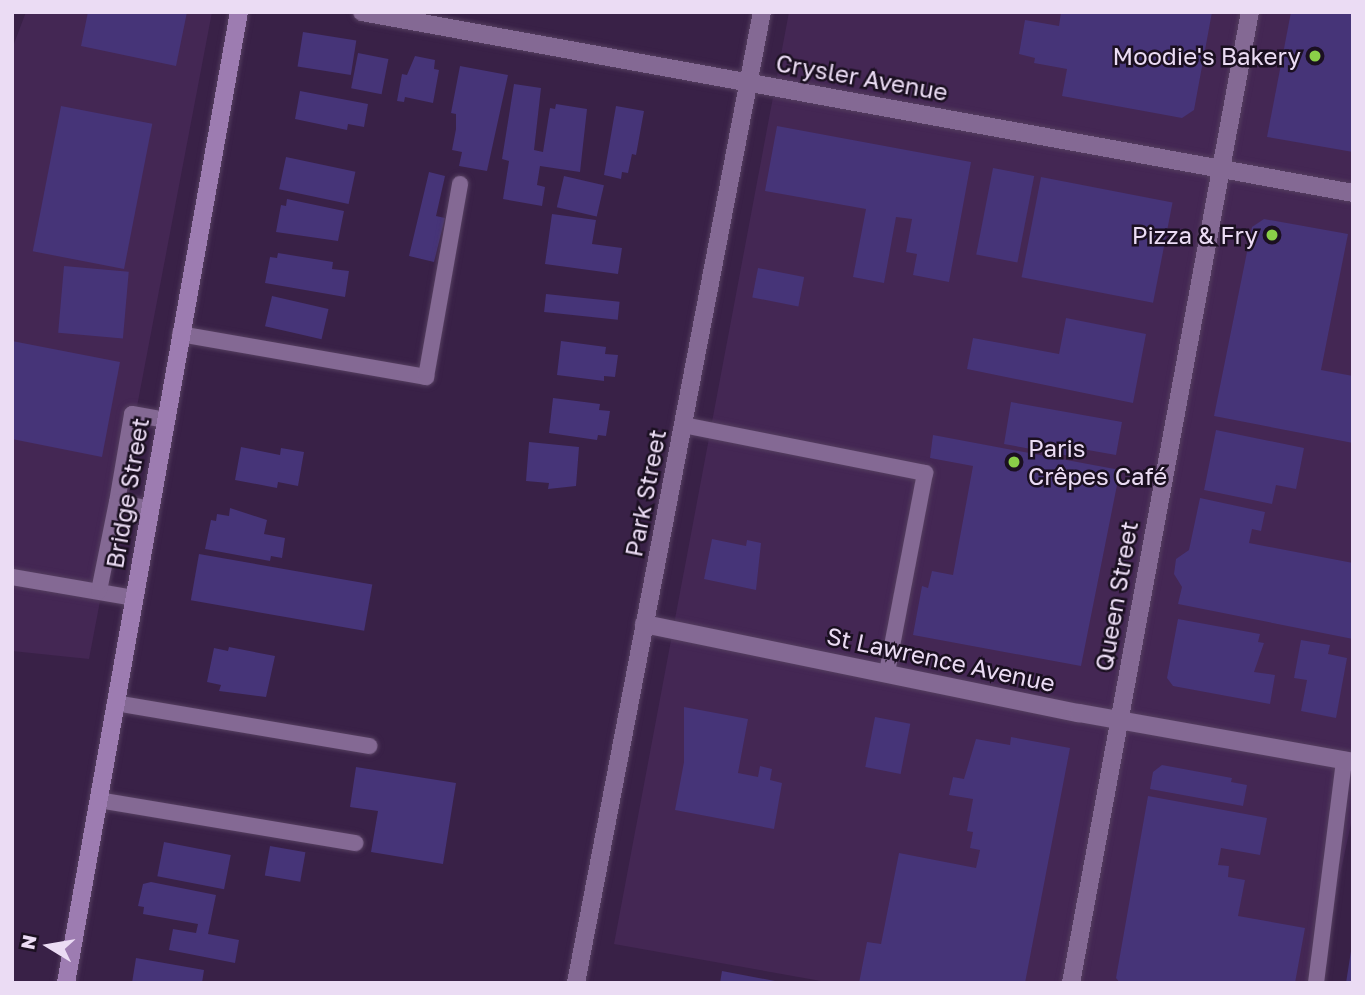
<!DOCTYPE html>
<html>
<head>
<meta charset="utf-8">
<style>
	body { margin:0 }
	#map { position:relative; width:1365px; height:995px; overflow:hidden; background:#392147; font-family:"Golos Text",sans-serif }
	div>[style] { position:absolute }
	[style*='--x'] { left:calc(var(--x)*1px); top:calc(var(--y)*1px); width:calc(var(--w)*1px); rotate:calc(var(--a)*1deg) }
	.built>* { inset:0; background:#442754 }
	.building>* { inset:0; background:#463478; transform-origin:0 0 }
	.roads { filter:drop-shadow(0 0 2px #553f60) drop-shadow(0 0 2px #553f60) }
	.service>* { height:16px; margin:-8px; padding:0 8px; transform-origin:8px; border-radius:8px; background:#846994 }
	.minor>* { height:18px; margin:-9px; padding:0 9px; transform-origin:9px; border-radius:9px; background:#846994 }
	.tertiary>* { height:18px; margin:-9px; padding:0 9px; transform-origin:9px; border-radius:9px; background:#846994 }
	.secondary>* { height:18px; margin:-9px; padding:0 9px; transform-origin:9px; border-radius:9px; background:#9d7cb1 }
	.dots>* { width:19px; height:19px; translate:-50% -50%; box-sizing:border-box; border:4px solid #1b1021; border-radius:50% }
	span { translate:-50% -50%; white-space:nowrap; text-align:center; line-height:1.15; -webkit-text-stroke:5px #1b1021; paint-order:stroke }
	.poi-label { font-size:24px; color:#ebdcf4 }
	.right { translate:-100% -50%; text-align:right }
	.left { translate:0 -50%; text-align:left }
	.street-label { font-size:24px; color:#ebdcf4 }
	.frame { position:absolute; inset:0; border:14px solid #ebdcf4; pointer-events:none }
	.north { position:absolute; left:14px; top:911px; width:70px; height:70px; -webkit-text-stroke:5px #1b1021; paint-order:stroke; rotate:281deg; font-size:19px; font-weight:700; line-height:28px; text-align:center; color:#ebdcf4 }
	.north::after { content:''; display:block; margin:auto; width:24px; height:32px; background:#ebdcf4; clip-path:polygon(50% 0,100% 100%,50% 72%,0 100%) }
</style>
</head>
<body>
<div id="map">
	<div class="built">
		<i style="clip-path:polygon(26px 12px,212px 12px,89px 659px,12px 651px,12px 49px)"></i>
		<i style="clip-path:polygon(789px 12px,1353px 12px,1353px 814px,1317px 983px,832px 983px,614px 944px)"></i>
	</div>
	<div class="building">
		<i style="clip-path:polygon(88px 12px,187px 12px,176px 66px,81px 46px)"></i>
		<i style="clip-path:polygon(1061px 12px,1212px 12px,1194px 110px,1182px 118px,1062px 96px,1067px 69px,1034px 63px,1035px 58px,1019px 54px,1025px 20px,1059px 26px)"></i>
		<i style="clip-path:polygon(1291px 12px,1353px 12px,1353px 152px,1267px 137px)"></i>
		<i style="left:303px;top:32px;width:54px;height:35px;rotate:9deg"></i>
		<i style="left:358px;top:53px;width:31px;height:36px;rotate:11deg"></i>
		<i style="clip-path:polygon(415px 56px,435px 60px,434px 69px,439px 70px,433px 103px,405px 97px,404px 102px,397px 101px,402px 74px,407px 75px)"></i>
		<i style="clip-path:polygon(460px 66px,508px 75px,487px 171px,459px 166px,462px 152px,452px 150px,456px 129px,456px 114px,451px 113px)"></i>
		<i style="clip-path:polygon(514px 84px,541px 88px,534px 150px,543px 152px,550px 108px,555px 109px,556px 104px,587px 109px,580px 172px,540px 166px,537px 185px,545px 187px,542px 206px,503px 199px,509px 161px,502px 159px)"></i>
		<i style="clip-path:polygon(300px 91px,368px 104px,364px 127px,348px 124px,347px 130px,295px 119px)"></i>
		<i style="left:61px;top:106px;width:93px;height:148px;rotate:11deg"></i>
		<i style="clip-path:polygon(616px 106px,644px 111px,636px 155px,632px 154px,628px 173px,622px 172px,621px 179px,604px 175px)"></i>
		<i style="clip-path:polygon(777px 126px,971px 162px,949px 282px,913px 275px,917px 254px,906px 252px,912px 219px,896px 217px,884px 283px,853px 277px,866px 209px,765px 191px)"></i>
		<i style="left:286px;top:157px;width:71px;height:33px;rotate:12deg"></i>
		<i style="left:993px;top:168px;width:42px;height:88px;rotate:11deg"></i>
		<i style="clip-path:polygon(429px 172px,445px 176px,436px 216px,445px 218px,434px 262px,409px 256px)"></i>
		<i style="left:564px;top:176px;width:41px;height:32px;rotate:13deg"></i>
		<i style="left:1041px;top:177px;width:134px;height:102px;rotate:11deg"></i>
		<i style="clip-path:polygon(287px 199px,344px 211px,338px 241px,276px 232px,281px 205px,286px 206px)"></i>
		<i style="clip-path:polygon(552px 214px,596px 220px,592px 244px,622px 248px,618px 274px,545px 264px)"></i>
		<i style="clip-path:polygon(1264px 219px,1348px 234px,1321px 370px,1353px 376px,1353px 443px,1214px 416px,1252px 227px)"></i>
		<i style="clip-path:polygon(278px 253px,333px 262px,332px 269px,349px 271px,345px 297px,265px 283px,270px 257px,277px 258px)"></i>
		<i style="left:64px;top:266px;width:65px;height:67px;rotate:5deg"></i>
		<i style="left:758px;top:268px;width:47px;height:30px;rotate:11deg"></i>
		<i style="left:546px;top:294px;width:74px;height:18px;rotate:6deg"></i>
		<i style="left:272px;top:296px;width:58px;height:31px;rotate:13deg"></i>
		<i style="clip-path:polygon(1066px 318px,1146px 334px,1133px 403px,967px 369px,973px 338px,1059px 354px)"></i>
		<i style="clip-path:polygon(12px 341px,120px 362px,102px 457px,12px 439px)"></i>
		<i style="clip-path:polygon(561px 341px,606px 347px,605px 354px,618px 355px,615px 377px,604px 376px,604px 381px,557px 375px)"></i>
		<i style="clip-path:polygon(553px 398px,600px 404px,599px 410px,610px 411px,606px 436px,598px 435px,597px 440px,549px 433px)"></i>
		<i style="clip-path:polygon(1011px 402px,1122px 422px,1116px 455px,1082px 449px,1080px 458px,1004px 444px)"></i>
		<i style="clip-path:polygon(1216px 430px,1304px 448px,1296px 489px,1276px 485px,1272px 504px,1204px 490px)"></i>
		<i style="clip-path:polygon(933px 435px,1120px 470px,1081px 666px,913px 635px,922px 586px,928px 588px,932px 571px,953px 575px,973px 466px,930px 458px)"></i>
		<i style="clip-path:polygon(529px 442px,579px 447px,576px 486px,548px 489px,549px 483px,526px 481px)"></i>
		<i style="clip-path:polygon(241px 447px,280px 455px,281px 448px,304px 452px,298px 486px,278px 482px,277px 488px,235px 480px)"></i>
		<i style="clip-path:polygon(1200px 498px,1265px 512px,1261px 531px,1252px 529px,1249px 543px,1353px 563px,1353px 639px,1178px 604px,1182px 587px,1174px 574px,1176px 559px,1189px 550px)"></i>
		<i style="clip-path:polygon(230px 508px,267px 520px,264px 534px,285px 538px,282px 558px,271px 556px,270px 561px,205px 549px,211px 520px,216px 521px,217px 514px,229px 516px)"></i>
		<i style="clip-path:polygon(712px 539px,746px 546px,747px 540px,761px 543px,756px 590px,704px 579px)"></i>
		<i style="left:199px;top:554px;width:176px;height:47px;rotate:10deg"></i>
		<i style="clip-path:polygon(1178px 619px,1260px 634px,1258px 642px,1264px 643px,1254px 672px,1275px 675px,1270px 704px,1173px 686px,1167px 678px)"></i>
		<i style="clip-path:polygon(1301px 640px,1330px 645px,1328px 654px,1347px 658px,1336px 718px,1301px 711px,1307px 680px,1294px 678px)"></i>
		<i style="clip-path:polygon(229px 647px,275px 656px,266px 697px,219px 691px,221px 685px,207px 682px,214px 648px,228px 651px)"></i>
		<i style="clip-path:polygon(684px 707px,748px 719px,738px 773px,758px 777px,760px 766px,772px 769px,770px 780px,782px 783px,774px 829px,675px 810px,684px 762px)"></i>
		<i style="left:875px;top:717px;width:36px;height:51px;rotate:11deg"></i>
		<i style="clip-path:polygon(1011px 737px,1070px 748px,1025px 983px,859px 983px,867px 942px,881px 944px,899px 853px,976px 868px,980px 850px,970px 848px,973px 832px,967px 831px,973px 799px,949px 795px,953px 777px,964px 779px,976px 739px,1010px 745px)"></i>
		<i style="clip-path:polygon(1162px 765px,1232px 778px,1231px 782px,1247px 785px,1243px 806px,1150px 789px,1153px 772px)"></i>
		<i style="clip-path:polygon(356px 767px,456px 783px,443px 864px,371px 852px,378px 811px,350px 807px)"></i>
		<i style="clip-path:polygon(1148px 796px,1267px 818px,1260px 855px,1221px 848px,1218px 865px,1229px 866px,1228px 877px,1245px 880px,1238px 916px,1305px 928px,1295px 983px,1120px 983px,1116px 978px)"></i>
		<i style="left:164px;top:842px;width:68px;height:35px;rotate:11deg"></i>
		<i style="left:270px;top:846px;width:36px;height:30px;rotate:10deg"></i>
		<i style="clip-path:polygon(151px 882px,216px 895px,208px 934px,239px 940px,235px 963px,169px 950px,173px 929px,196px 933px,198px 924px,143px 914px,144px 907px,138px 906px,143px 884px)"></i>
		<i style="clip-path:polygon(1351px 951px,1353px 983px,1346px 983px)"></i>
		<i style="clip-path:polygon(136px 958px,204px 970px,202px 983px,132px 983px)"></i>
		<i style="clip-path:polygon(722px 971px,775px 981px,775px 983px,720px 983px)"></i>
	</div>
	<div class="roads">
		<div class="service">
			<i style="--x:180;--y:334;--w:250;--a:9.9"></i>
			<i style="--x:426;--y:377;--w:196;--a:-80"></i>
			<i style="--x:683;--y:425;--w:247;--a:11.2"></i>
			<i style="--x:925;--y:473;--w:204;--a:100.8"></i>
			<i style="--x:117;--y:502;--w:89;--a:-80.3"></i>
			<i style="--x:132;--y:414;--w:34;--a:10"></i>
			<i style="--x:12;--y:577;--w:123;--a:9.8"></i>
			<i style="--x:99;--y:591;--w:91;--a:-78.6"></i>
			<i style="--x:117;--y:502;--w:33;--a:12"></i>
			<i style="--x:115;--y:703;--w:258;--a:9.6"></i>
			<i style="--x:98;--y:800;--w:261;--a:9.5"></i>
			<i style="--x:1316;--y:983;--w:225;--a:-82.8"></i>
		</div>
		<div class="minor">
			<i style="--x:362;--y:12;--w:1007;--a:10.35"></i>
			<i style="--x:644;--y:624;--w:444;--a:11.6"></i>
			<i style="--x:1079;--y:713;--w:278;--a:10.1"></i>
			<i style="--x:576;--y:983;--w:989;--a:-79.16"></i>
		</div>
		<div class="tertiary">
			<i style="--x:1071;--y:983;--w:987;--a:-79.56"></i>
		</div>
		<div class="secondary">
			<i style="--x:66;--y:983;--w:986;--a:-79.9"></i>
		</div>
	</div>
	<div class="dots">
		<i style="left:1315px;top:56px;background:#8ace48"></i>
		<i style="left:1272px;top:235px;background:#8ace48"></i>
		<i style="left:1014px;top:462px;background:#8ace48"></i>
	</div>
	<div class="poi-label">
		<span class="right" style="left:1301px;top:56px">Moodie's Bakery</span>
		<span class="right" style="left:1258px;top:235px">Pizza &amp; Fry</span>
		<span class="left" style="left:1028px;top:462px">Paris<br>Crêpes Café</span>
	</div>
	<div class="street-label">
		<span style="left:862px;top:77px;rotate:10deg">Crysler Avenue</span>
		<span style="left:127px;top:493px;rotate:-80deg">Bridge Street</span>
		<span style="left:645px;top:493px;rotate:-79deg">Park Street</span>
		<span style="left:1116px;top:596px;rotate:-80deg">Queen Street</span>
		<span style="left:941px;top:659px;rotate:12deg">St Lawrence Avenue</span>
	</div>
	<div class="frame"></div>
	<div class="north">N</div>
</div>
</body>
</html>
